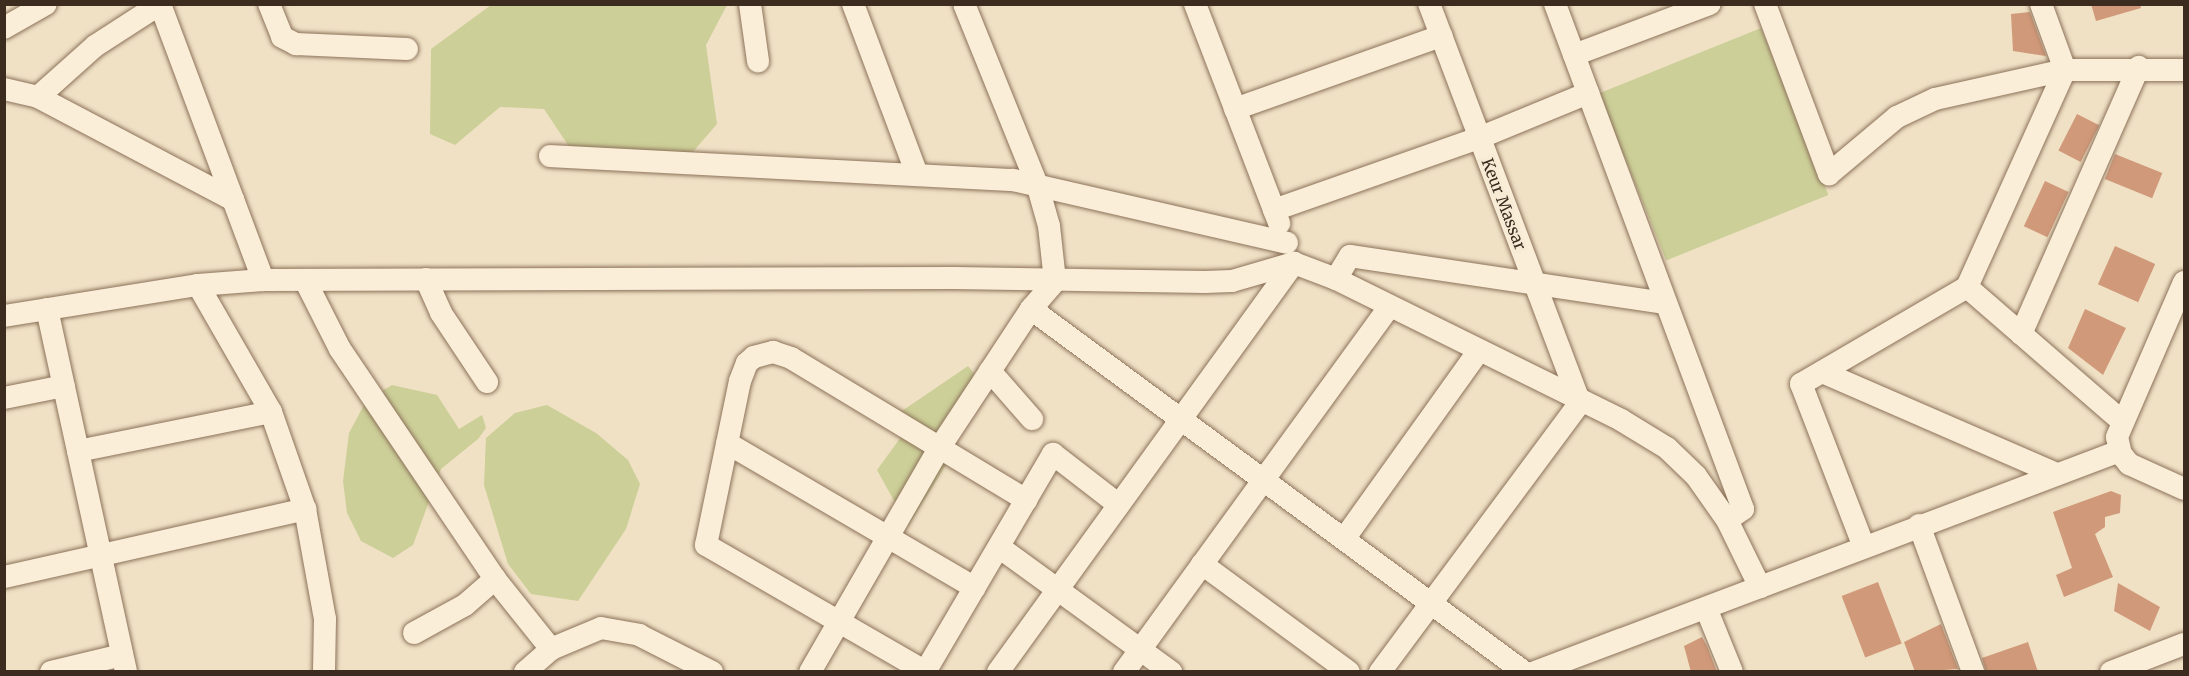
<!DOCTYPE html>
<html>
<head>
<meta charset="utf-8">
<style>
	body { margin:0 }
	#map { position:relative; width:2189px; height:676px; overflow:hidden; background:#f0e1c5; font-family:Merriweather,serif }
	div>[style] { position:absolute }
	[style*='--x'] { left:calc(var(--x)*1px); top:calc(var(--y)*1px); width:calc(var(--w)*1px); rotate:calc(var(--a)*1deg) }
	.green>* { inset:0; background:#cccf98; transform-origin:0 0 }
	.building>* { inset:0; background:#d0997a; transform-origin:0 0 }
	.roads { filter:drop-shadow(0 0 2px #8c725a) drop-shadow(0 0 2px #8c725a) }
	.minor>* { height:22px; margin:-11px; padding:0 11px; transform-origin:11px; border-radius:11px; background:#faeed9 }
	span { translate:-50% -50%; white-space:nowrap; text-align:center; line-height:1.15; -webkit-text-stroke:6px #f7ebd5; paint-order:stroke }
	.street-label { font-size:16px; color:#3c2b1f }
	.frame { position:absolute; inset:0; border:6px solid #3c2b1f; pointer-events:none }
</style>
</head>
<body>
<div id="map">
	<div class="green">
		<i style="clip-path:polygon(491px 5px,727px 5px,706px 45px,717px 124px,685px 161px,582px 166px,544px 109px,500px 107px,455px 145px,430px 134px,431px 49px)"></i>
		<i style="left:1761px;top:28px;width:180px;height:175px;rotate:68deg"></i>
		<i style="clip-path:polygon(968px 366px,981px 382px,951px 415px,956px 449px,908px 526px,877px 470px,909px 426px,899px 413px)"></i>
		<i style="clip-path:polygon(392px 385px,437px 395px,459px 429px,482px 415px,486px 428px,478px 439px,441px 469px,413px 545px,393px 558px,361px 541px,347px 513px,343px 481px,349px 433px,366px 401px)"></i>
		<i style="clip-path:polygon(547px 405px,596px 433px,628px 460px,640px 484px,626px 529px,578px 601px,531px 594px,508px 564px,484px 485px,486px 438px,515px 413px)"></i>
	</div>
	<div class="building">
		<i style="clip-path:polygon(2091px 4px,2140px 4px,2141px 8px,2096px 21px)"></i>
		<i style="clip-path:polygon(2030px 12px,2046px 56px,2013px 51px,2011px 14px)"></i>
		<i style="left:2077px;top:114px;width:25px;height:41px;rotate:27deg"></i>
		<i style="left:2115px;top:154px;width:51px;height:27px;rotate:22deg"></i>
		<i style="left:2045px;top:181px;width:26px;height:50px;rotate:25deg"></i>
		<i style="left:2115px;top:246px;width:44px;height:42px;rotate:24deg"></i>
		<i style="clip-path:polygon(2085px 309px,2126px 328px,2103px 375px,2068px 348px)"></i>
		<i style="clip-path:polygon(2111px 491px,2121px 495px,2120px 513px,2105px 517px,2105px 527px,2095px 534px,2113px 577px,2064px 597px,2056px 575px,2072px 568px,2053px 512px)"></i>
		<i style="left:1878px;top:582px;width:66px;height:39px;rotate:69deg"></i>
		<i style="clip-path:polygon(2118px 583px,2160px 607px,2150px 631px,2114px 611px)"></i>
		<i style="clip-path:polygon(1941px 624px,1958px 669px,1915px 672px,1904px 642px)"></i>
		<i style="clip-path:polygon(1702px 637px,1707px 646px,1717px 672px,1691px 672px,1684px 646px)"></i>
		<i style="clip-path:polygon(2028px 642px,2038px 672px,1986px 672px,1982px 658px)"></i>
	</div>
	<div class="roads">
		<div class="minor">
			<i style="--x:160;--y:4;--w:295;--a:69.5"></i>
			<i style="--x:269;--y:4;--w:35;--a:68"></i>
			<i style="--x:282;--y:37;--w:16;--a:27"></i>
			<i style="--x:296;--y:44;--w:111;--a:2.6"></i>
			<i style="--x:750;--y:4;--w:58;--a:82"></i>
			<i style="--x:853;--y:4;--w:179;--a:69.4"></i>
			<i style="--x:1195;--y:4;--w:235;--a:69"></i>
			<i style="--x:1555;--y:4;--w:539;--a:69.58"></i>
			<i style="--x:1743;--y:509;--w:19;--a:145"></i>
			<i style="--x:1765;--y:4;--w:182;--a:69.4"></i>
			<i style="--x:1829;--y:174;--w:89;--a:-40"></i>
			<i style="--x:1897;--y:117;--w:42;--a:-25.3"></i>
			<i style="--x:1935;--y:99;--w:133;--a:-12.6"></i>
			<i style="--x:2065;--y:70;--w:119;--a:0"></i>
			<i style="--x:4;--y:28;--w:48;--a:-29.7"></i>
			<i style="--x:1574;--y:55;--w:145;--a:-20.6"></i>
			<i style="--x:4;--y:89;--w:35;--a:13"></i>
			<i style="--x:38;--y:97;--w:221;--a:27.8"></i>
			<i style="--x:38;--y:97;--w:76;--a:-41.8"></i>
			<i style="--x:95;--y:46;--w:77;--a:-32.9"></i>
			<i style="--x:1235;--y:109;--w:219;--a:-19.5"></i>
			<i style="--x:550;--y:156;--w:464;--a:3"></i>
			<i style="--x:1013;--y:180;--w:281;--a:12.9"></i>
			<i style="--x:1274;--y:210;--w:217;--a:-19.4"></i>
			<i style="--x:1479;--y:138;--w:118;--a:-22.4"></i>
			<i style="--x:426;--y:279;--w:37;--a:66"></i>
			<i style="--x:441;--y:313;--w:83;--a:56.3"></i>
			<i style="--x:1336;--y:279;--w:27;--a:-59"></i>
			<i style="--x:1350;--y:256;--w:319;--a:8.5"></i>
			<i style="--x:305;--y:280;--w:77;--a:63.1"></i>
			<i style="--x:340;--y:349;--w:277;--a:56"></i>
			<i style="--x:495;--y:579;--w:90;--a:51.3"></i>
			<i style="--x:2184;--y:282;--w:169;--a:113.4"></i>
			<i style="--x:2117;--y:437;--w:17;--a:77"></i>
			<i style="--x:2121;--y:454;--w:13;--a:51"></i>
			<i style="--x:2129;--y:464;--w:60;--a:24.4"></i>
			<i style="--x:198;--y:285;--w:146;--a:60.1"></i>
			<i style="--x:271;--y:412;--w:103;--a:70.7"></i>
			<i style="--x:305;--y:509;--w:112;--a:79.7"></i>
			<i style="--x:325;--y:619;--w:53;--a:91.1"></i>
			<i style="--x:1967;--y:287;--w:206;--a:40.9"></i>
			<i style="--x:47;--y:309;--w:371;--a:77.7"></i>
			<i style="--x:1031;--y:309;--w:612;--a:36.36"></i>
			<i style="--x:4;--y:316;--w:196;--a:-9.1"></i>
			<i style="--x:198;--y:285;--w:65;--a:-4.4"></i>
			<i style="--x:263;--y:280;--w:692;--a:-0.17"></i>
			<i style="--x:955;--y:278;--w:250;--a:0.9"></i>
			<i style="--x:1205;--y:282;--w:27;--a:-2"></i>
			<i style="--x:1232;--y:281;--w:65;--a:-16.2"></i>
			<i style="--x:1294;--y:263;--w:45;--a:20.9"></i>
			<i style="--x:1336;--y:279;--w:318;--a:26.3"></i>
			<i style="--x:1621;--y:420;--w:54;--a:31.3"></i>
			<i style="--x:1667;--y:448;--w:40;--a:44"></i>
			<i style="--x:1696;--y:476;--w:54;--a:54.8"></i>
			<i style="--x:1727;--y:520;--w:75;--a:63.8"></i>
			<i style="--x:2021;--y:334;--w:292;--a:-66.2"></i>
			<i style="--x:990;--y:371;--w:64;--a:48.8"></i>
			<i style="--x:1822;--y:372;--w:256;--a:23.5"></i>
			<i style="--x:4;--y:398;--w:61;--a:-11.3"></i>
			<i style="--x:727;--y:443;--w:287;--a:30.3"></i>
			<i style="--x:78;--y:451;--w:197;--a:-11.4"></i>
			<i style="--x:1919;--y:525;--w:157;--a:69.8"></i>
			<i style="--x:1344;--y:539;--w:230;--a:-54.4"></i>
			<i style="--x:999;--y:547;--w:213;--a:36"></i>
			<i style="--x:1864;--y:547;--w:175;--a:-111.1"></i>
			<i style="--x:1801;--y:384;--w:192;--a:-30.3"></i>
			<i style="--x:1967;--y:287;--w:238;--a:-65.7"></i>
			<i style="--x:2065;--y:70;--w:70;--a:-110"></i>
			<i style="--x:1202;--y:564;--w:182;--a:36.3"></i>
			<i style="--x:4;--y:577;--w:309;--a:-12.7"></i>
			<i style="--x:1706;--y:608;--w:69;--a:67.9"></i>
			<i style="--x:414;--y:633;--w:58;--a:-28.8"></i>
			<i style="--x:465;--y:605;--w:40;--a:-41"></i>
			<i style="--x:51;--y:672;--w:73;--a:-13.5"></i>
			<i style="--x:525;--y:672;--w:35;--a:-41"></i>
			<i style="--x:551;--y:649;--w:54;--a:-22.8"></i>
			<i style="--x:601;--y:628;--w:39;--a:10"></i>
			<i style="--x:639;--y:635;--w:82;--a:26.9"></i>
			<i style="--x:810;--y:672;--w:260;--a:-60"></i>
			<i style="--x:940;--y:447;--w:165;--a:-56.6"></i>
			<i style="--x:1031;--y:309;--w:37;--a:-49"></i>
			<i style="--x:1055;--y:281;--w:55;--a:-96.2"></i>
			<i style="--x:1049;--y:226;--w:41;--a:-105.8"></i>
			<i style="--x:1038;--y:187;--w:197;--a:-112"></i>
			<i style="--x:925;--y:672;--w:253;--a:-59.6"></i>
			<i style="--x:1053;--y:454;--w:83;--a:37.7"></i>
			<i style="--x:926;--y:672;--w:254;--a:-150"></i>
			<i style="--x:706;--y:545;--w:167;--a:-78.3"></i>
			<i style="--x:740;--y:381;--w:19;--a:-69"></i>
			<i style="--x:747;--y:363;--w:9;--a:-41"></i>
			<i style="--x:754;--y:357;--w:20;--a:-15"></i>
			<i style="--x:773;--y:352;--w:19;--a:18"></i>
			<i style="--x:791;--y:358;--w:275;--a:31.1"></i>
			<i style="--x:998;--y:672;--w:505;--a:-54.11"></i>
			<i style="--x:1124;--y:672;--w:451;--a:-54"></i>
			<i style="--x:1380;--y:672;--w:335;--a:-53.4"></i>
			<i style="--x:1580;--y:403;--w:427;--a:-110.7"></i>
			<i style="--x:1535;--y:672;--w:625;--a:-20.7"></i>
			<i style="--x:2111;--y:672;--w:78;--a:-21"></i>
		</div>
	</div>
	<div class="street-label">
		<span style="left:1504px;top:204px;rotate:69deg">Keur Massar</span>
	</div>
	<div class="frame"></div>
</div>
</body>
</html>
